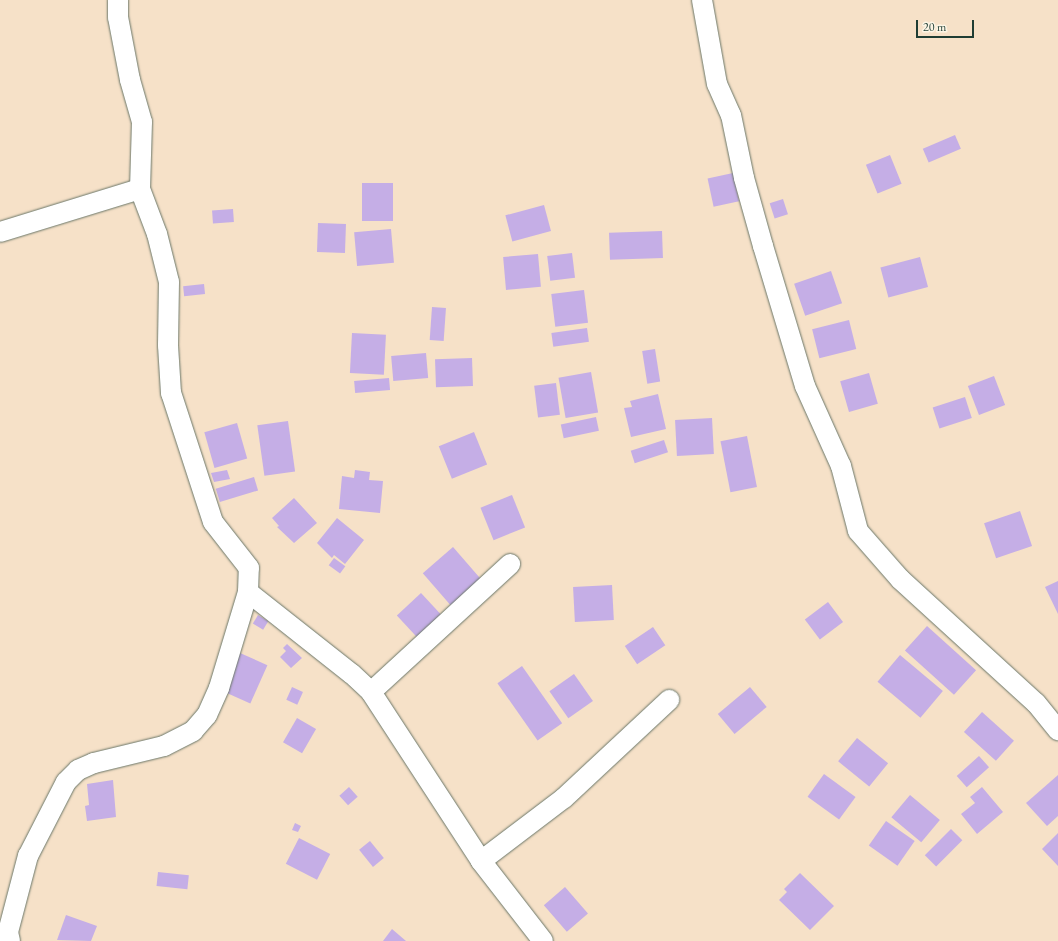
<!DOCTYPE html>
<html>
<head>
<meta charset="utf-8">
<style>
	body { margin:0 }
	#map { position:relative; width:1058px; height:941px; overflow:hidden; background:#f6e1c8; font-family:"EB Garamond",serif }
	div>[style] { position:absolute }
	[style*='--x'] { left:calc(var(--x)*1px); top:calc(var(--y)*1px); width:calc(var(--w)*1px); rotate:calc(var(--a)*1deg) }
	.building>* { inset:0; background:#c5aee6; transform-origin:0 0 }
	.roads { filter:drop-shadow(0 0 1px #6a7668) drop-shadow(0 0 1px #6a7668) }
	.street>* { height:20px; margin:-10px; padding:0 10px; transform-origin:10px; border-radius:10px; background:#fff }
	span { translate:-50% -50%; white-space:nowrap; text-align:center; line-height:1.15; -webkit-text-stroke:4px #fcf5e5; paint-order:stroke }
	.scale { position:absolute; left:916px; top:20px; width:58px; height:18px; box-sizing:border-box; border:2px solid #1f3d34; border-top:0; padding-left:5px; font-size:12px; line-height:14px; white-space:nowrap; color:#1f3d34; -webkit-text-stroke:3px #fcf5e5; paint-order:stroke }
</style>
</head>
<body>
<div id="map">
	<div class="building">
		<i style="left:955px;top:135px;width:15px;height:35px;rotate:67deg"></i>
		<i style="left:890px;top:155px;width:31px;height:26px;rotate:68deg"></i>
		<i style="left:733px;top:173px;width:29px;height:26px;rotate:78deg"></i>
		<i style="left:362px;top:183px;width:31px;height:38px"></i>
		<i style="left:783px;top:199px;width:16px;height:14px;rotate:72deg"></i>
		<i style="left:544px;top:205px;width:27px;height:40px;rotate:75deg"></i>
		<i style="left:233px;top:209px;width:13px;height:21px;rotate:86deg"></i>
		<i style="left:318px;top:223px;width:28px;height:29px;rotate:2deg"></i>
		<i style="left:391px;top:229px;width:34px;height:37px;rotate:85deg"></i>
		<i style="left:662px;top:231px;width:27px;height:53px;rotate:88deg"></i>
		<i style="left:572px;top:253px;width:25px;height:25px;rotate:83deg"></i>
		<i style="left:538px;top:254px;width:33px;height:35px;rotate:85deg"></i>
		<i style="left:920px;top:257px;width:31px;height:41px;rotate:75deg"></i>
		<i style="left:831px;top:271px;width:34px;height:39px;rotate:71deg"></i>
		<i style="left:204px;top:284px;width:10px;height:21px;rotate:84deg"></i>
		<i style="left:584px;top:290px;width:33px;height:33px;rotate:83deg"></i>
		<i style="left:432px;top:307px;width:14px;height:33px;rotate:4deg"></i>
		<i style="left:849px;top:320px;width:30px;height:38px;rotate:76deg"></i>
		<i style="left:587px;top:328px;width:14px;height:36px;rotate:82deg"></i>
		<i style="left:352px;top:333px;width:34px;height:40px;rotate:3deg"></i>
		<i style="left:655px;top:349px;width:33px;height:13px;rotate:81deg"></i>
		<i style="left:426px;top:353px;width:25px;height:35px;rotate:85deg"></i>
		<i style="left:472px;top:358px;width:28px;height:37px;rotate:88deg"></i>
		<i style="left:591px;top:372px;width:41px;height:33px;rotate:80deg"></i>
		<i style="left:869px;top:373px;width:32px;height:30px;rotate:74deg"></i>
		<i style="left:994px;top:376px;width:31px;height:28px;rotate:69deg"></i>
		<i style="left:389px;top:378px;width:12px;height:35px;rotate:85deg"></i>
		<i style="left:556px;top:383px;width:32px;height:22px;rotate:83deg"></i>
		<i style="clip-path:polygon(658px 394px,666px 429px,631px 437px,624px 408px,632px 407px,630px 401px)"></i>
		<i style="left:965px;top:397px;width:22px;height:34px;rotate:72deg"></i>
		<i style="left:596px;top:417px;width:14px;height:36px;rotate:78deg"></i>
		<i style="left:712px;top:418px;width:36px;height:37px;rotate:87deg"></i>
		<i style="left:288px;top:421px;width:51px;height:31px;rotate:82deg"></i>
		<i style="left:237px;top:423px;width:37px;height:34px;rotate:74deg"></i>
		<i style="left:474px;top:432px;width:35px;height:38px;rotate:68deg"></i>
		<i style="left:747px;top:436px;width:52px;height:27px;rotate:79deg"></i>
		<i style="left:664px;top:440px;width:13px;height:35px;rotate:72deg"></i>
		<i style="clip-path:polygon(227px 470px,230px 479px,214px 482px,211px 473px)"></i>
		<i style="clip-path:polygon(355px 470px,370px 472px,369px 480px,383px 481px,380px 513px,339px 509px,342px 476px,354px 478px)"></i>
		<i style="left:254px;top:477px;width:14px;height:40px;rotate:73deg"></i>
		<i style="left:512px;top:495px;width:35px;height:34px;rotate:68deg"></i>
		<i style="clip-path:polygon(294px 498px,317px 523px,294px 543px,277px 527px,279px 526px,272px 518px)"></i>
		<i style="left:1020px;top:511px;width:37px;height:38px;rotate:71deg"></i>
		<i style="clip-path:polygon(337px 518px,364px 540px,345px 564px,334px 555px,332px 558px,317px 543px)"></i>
		<i style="left:453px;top:547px;width:44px;height:40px;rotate:49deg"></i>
		<i style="left:334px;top:558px;width:14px;height:9px;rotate:36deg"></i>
		<i style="clip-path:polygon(1058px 581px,1058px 614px,1045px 587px)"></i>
		<i style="left:612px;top:585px;width:35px;height:39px;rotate:87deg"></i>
		<i style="left:421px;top:593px;width:33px;height:33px;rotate:47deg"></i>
		<i style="left:828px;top:602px;width:25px;height:29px;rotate:53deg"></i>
		<i style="left:258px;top:615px;width:12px;height:10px;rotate:31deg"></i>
		<i style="left:927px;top:626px;width:66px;height:33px;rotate:42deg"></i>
		<i style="left:653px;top:627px;width:22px;height:34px;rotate:56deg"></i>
		<i style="clip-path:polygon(287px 644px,302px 658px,291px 668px,280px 657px,286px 651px,283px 648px)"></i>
		<i style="left:240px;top:653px;width:30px;height:42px;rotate:24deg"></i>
		<i style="left:900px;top:655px;width:56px;height:35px;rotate:40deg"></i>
		<i style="left:522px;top:666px;width:70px;height:30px;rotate:55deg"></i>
		<i style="left:574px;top:674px;width:33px;height:30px;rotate:55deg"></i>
		<i style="left:292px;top:687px;width:12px;height:14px;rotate:24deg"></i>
		<i style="left:750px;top:687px;width:26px;height:42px;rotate:50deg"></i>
		<i style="left:982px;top:712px;width:43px;height:27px;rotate:42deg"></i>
		<i style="left:297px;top:718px;width:22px;height:28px;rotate:30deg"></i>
		<i style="left:857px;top:738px;width:40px;height:30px;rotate:39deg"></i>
		<i style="left:979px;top:756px;width:15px;height:30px;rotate:48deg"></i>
		<i style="left:824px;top:774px;width:39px;height:28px;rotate:36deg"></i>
		<i style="clip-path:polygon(1058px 775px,1058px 816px,1047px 826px,1026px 803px)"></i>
		<i style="clip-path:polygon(113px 780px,116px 817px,87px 821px,85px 806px,89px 805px,87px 784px)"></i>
		<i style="left:349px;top:787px;width:13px;height:13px;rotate:48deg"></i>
		<i style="clip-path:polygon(982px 787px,1003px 812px,977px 834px,961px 814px,975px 803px,970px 797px)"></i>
		<i style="left:910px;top:795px;width:39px;height:29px;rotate:40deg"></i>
		<i style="left:886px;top:821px;width:35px;height:30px;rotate:35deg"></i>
		<i style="clip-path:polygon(295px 823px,301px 826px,298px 832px,292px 830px)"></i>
		<i style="left:951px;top:829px;width:16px;height:37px;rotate:45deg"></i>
		<i style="clip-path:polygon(1058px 833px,1058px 866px,1042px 849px)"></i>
		<i style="left:299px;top:838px;width:35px;height:29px;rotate:27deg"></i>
		<i style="left:370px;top:841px;width:22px;height:14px;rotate:51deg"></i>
		<i style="left:158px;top:872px;width:31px;height:14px;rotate:6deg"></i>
		<i style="clip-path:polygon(800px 873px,834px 906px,810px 930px,779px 900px,787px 892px,784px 889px)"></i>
		<i style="left:565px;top:887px;width:35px;height:28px;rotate:49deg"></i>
		<i style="clip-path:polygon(66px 915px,97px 926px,91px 941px,57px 940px)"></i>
		<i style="clip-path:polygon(392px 929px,406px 941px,383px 941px)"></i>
	</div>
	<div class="roads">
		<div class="street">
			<i style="--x:702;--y:0;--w:85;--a:79.9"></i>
			<i style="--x:717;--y:84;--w:34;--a:66"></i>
			<i style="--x:731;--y:115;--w:64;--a:78.3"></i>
			<i style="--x:744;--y:178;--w:71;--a:74.4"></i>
			<i style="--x:763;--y:246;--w:146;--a:73.3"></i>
			<i style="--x:805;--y:386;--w:88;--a:65.8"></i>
			<i style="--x:841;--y:466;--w:67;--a:75.3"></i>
			<i style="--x:858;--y:531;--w:64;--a:48.8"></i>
			<i style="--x:900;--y:579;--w:184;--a:42.4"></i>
			<i style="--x:1036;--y:703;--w:35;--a:51"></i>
			<i style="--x:0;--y:232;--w:146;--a:-17.1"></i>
			<i style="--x:248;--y:592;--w:132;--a:38.3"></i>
			<i style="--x:352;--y:674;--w:26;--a:43"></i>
			<i style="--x:371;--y:692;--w:202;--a:56.9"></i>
			<i style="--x:481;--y:861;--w:101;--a:52.2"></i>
			<i style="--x:371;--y:692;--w:189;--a:-42.6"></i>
			<i style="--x:481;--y:861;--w:104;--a:-37.2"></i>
			<i style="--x:564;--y:798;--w:144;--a:-43"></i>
			<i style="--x:10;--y:941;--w:9;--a:-103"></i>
			<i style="--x:8;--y:932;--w:79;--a:-75.3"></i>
			<i style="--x:28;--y:856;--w:83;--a:-62.8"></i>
			<i style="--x:66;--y:782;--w:17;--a:-45"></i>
			<i style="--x:78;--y:770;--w:17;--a:-24"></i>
			<i style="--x:94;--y:763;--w:72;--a:-13.7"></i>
			<i style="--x:164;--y:746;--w:33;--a:-27"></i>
			<i style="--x:193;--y:731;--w:21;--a:-49"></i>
			<i style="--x:207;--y:715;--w:30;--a:-66"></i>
			<i style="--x:219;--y:688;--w:100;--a:-73.2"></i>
			<i style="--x:248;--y:592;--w:24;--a:-88"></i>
			<i style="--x:249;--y:568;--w:58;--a:-128"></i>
			<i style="--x:213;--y:522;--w:136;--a:-108"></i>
			<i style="--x:171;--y:393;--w:48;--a:-93.6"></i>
			<i style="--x:168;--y:345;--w:63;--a:-89.1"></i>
			<i style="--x:169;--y:282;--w:49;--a:-104"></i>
			<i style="--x:157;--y:234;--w:48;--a:-110.7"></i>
			<i style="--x:140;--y:189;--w:67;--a:-88.3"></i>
			<i style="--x:142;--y:122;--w:44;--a:-105.9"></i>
			<i style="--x:130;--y:80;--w:64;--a:-100.8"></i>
			<i style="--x:118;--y:17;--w:17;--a:-90"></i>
		</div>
	</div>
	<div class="scale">20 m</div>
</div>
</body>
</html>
